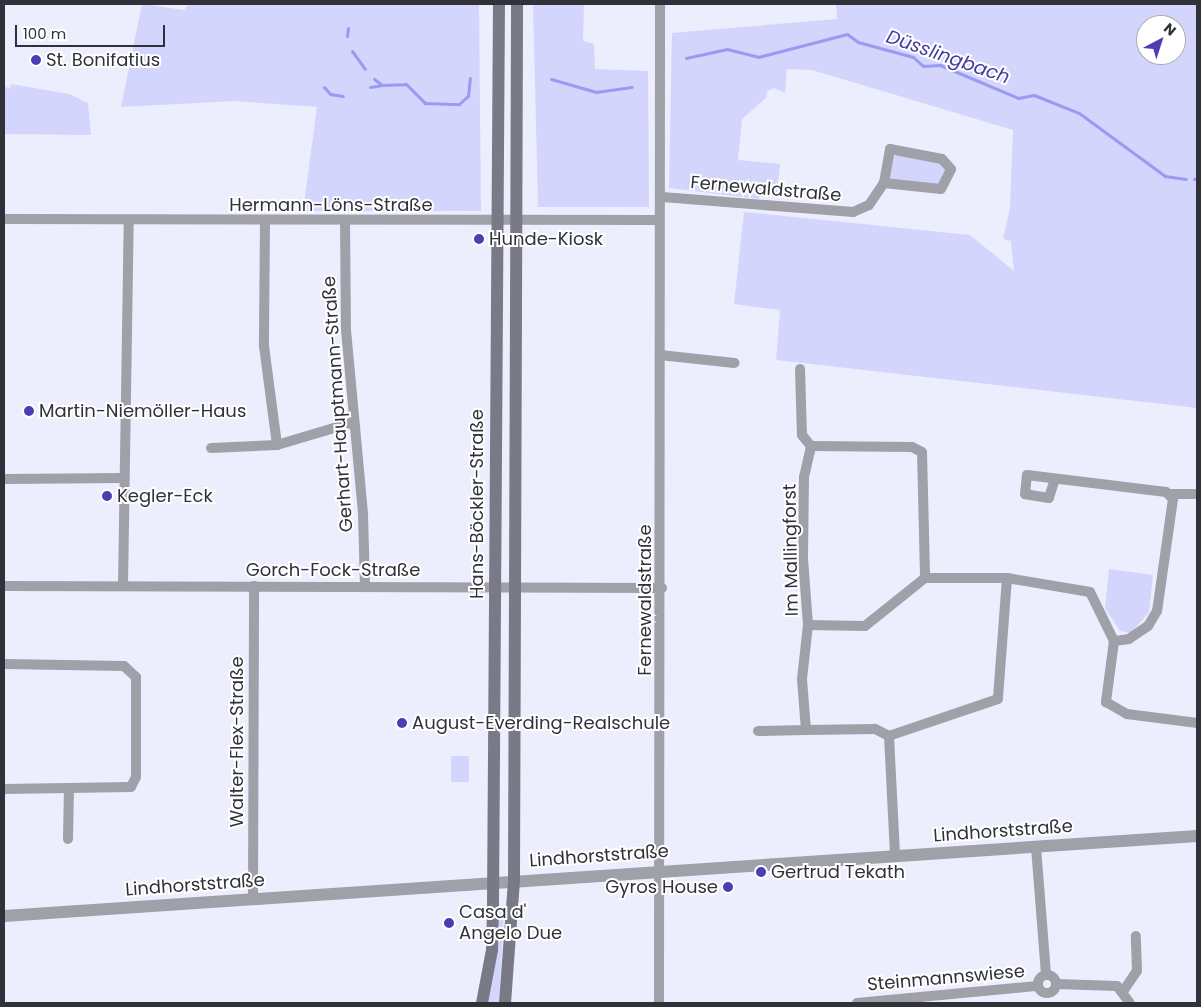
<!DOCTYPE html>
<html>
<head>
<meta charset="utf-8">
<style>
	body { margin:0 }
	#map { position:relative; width:1201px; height:1007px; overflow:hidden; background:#eceefe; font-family:Poppins,sans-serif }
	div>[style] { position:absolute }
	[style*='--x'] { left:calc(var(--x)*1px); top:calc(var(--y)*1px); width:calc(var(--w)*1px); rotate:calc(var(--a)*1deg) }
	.green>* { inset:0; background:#d3d5fc; transform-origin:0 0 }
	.stream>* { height:3px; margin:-1.5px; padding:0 1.5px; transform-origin:1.5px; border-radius:1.5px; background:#999bf3 }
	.minor>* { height:10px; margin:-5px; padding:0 5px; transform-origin:5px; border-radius:5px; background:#9fa0a8 }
	.minor>.ring { margin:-5px; padding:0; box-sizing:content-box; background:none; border:10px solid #9fa0a8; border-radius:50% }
	.tertiary>* { height:12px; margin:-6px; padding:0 6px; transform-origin:6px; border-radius:6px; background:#9fa0a8 }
	.secondary>* { height:12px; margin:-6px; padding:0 6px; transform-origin:6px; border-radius:6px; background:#797a86 }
	.dots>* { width:14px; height:14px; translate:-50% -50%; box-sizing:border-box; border:2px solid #fff; border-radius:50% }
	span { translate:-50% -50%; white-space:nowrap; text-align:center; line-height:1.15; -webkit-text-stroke:4px #fff; paint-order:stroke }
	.poi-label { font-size:18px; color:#313239 }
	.left { translate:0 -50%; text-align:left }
	.right { translate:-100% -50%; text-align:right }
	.street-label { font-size:18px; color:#313239 }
	.water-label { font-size:19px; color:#443a9f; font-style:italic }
	.frame { position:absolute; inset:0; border:5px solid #313239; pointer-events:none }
	.north { position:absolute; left:1136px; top:15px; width:50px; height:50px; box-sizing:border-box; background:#fff; border:1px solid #adadb0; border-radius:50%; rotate:40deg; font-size:14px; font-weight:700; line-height:20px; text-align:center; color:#313239 }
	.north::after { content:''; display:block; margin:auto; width:18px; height:22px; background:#4c3db4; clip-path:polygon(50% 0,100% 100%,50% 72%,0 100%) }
	.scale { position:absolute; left:15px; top:25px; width:150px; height:22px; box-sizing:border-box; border:2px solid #313239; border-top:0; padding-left:6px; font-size:15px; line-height:18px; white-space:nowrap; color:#313239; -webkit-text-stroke:4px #fff; paint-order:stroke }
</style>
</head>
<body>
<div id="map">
	<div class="green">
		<i style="clip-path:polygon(142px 4px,184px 10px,189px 4px,479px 4px,481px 211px,303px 211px,317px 107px,234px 101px,121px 107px)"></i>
		<i style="clip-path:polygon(533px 4px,584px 4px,583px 41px,594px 44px,595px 69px,648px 71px,649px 207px,538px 207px)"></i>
		<i style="clip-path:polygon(evenodd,836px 4px,1197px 4px,1197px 408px,776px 360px,780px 310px,734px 304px,744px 212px,970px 235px,1014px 271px,1011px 241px,1003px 239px,1010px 208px,1013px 130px,812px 70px,787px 69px,785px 93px,774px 88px,767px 91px,766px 98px,742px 119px,738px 160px,780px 164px,777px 192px,760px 190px,759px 199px,669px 188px,672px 33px,837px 19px,836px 4px,1146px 25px,1176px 25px,1176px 55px,1146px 55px,1146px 25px)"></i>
		<i style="clip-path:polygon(11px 84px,69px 94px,88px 103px,91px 135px,4px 134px,4px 86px,10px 89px)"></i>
		<i style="clip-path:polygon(899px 154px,940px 162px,946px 170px,939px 185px,888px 179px,891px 158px)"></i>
		<i style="clip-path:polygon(1109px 569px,1153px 575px,1149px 612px,1131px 633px,1120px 631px,1105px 608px)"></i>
		<i style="left:451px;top:756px;width:18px;height:26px"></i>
		<i style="clip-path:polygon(497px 909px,504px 909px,499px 1003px,487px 1003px)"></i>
	</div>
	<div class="stream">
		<i style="--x:347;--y:36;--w:8;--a:-83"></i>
		<i style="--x:352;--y:51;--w:22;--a:54"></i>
		<i style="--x:686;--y:58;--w:42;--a:-12.4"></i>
		<i style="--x:727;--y:49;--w:32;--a:14"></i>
		<i style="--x:758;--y:57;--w:92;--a:-14.5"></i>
		<i style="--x:847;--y:34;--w:14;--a:36"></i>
		<i style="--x:858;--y:42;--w:57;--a:15.3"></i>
		<i style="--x:913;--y:57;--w:13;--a:42"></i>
		<i style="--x:923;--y:66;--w:17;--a:-3"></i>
		<i style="--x:940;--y:65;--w:85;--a:22.9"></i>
		<i style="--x:1018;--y:98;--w:16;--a:-11"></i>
		<i style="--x:1034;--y:95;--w:48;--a:21.8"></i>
		<i style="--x:1079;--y:113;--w:107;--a:36.2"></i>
		<i style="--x:1165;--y:176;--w:21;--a:8"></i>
		<i style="--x:374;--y:79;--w:10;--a:37"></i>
		<i style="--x:382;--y:85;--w:24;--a:-2"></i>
		<i style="--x:406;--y:84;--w:27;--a:45"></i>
		<i style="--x:425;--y:103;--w:34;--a:2"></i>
		<i style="--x:459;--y:104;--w:12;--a:-42"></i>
		<i style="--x:468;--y:96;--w:18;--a:-84"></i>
		<i style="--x:551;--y:79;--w:47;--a:16.1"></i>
		<i style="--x:596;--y:92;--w:36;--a:-8"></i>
		<i style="--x:324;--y:87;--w:9;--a:49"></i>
		<i style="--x:330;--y:94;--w:13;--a:9"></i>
		<i style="--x:370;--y:87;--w:12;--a:-9"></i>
		<i style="--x:1194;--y:179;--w:3;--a:0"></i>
	</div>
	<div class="minor">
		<i style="--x:662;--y:197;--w:192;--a:4.5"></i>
		<i style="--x:853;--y:212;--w:17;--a:-24"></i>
		<i style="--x:869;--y:205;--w:27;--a:-56"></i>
		<i style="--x:884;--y:183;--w:57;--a:6"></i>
		<i style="--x:941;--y:189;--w:22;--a:-63"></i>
		<i style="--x:951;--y:169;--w:13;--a:-132"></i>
		<i style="--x:942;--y:159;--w:53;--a:-169.1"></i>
		<i style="--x:890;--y:149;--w:35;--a:100"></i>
		<i style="--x:4;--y:219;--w:654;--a:0.09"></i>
		<i style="--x:345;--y:220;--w:110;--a:89.5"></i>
		<i style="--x:346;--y:330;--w:185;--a:84.7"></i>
		<i style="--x:363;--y:514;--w:73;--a:88.4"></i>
		<i style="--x:265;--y:221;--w:125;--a:90.5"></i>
		<i style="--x:264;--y:346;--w:100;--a:82.5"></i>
		<i style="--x:660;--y:355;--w:75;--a:6.1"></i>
		<i style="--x:800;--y:369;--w:66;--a:88.3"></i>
		<i style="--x:802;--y:435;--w:14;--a:51"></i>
		<i style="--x:211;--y:448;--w:66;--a:-2.6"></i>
		<i style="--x:277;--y:445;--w:80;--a:-16.6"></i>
		<i style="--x:4;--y:479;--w:120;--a:-0.5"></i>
		<i style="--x:1055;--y:479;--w:20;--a:108"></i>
		<i style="--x:1049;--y:498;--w:24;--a:-171"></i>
		<i style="--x:1025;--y:494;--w:19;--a:-84"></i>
		<i style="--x:1027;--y:475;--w:140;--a:7"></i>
		<i style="--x:1166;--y:492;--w:10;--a:45"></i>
		<i style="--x:1173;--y:499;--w:113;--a:98.1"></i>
		<i style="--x:1157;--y:611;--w:17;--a:121"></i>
		<i style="--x:1148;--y:626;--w:23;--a:146"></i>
		<i style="--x:1129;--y:639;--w:15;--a:172"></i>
		<i style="--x:1114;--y:641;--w:62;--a:97.5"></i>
		<i style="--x:1106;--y:702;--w:24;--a:30"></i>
		<i style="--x:1127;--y:714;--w:71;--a:7.3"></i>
		<i style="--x:1170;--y:494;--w:27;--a:0"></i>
		<i style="--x:1007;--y:578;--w:84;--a:9.6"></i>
		<i style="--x:1090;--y:592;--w:55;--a:63.9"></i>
		<i style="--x:4;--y:586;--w:658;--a:0.17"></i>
		<i style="--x:123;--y:586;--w:366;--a:-89.1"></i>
		<i style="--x:808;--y:625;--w:67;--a:-94.3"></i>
		<i style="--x:803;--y:558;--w:81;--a:-89.3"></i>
		<i style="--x:804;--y:477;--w:32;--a:-77"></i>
		<i style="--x:811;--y:446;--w:101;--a:0.6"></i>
		<i style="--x:912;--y:447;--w:11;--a:27"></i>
		<i style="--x:922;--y:452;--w:126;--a:88.6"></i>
		<i style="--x:4;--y:664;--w:120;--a:1"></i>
		<i style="--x:124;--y:666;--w:16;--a:43"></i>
		<i style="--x:136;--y:677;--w:100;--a:90"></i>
		<i style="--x:136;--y:777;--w:11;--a:117"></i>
		<i style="--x:131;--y:787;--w:127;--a:179.1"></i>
		<i style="--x:758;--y:731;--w:48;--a:-1.2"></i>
		<i style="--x:889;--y:736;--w:16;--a:-153"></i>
		<i style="--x:875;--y:729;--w:69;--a:179.2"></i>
		<i style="--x:806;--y:730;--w:51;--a:-94.5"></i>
		<i style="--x:802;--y:679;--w:54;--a:-83.7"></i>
		<i style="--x:808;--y:625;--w:57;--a:1"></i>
		<i style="--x:865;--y:626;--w:77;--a:-38.7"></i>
		<i style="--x:925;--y:578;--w:82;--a:0"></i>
		<i style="--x:1007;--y:578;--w:121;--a:94.3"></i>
		<i style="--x:998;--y:699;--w:115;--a:161.3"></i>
		<i style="--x:889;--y:736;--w:120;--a:87.1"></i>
		<i style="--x:68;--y:839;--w:50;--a:-88.9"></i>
		<i style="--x:1036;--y:847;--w:127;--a:85.5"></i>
		<i style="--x:253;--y:898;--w:312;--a:-89.8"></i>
		<i class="ring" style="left:1038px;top:975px;width:8px;height:8px"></i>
		<i style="--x:1056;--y:984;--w:61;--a:1.9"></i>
		<i style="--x:1117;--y:986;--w:21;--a:53"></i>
		<i style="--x:1124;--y:990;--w:23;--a:-56"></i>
		<i style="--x:1137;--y:971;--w:35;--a:-92"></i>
		<i style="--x:659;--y:1003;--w:999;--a:-89.94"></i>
		<i style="--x:857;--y:1003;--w:182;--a:-5.4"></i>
	</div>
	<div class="tertiary">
		<i style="--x:4;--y:916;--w:1196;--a:-3.84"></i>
	</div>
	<div class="secondary">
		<i style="--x:482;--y:1003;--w:54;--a:-79.3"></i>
		<i style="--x:492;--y:950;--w:45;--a:-88.7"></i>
		<i style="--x:493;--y:905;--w:901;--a:-89.62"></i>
		<i style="--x:505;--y:1003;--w:124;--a:-85.8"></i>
		<i style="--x:514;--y:879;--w:875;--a:-89.8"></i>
	</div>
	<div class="dots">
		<i style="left:36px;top:60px;background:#4c3db4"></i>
		<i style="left:479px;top:239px;background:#4c3db4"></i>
		<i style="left:29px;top:411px;background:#4c3db4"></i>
		<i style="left:107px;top:496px;background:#4c3db4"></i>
		<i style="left:402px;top:723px;background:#4c3db4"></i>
		<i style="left:761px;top:872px;background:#4c3db4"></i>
		<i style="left:728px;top:887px;background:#4c3db4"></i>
		<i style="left:449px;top:923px;background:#4c3db4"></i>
	</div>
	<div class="poi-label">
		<span class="left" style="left:46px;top:60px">St. Bonifatius</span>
		<span class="left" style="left:489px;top:239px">Hunde-Kiosk</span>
		<span class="left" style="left:39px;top:411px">Martin-Niemöller-Haus</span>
		<span class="left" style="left:117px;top:496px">Kegler-Eck</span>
		<span class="left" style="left:412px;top:723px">August-Everding-Realschule</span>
		<span class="left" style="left:771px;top:872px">Gertrud Tekath</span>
		<span class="right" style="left:718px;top:887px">Gyros House</span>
		<span class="left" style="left:459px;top:923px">Casa d'<br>Angelo Due</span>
	</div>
	<div class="street-label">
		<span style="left:766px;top:189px;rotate:5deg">Fernewaldstraße</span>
		<span style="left:331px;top:205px">Hermann-Löns-Straße</span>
		<span style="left:338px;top:404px;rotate:-94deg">Gerhart-Hauptmann-Straße</span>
		<span style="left:477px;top:504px;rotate:-90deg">Hans-Böckler-Straße</span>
		<span style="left:791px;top:550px;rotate:-91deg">Im Mallingforst</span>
		<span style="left:333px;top:570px">Gorch-Fock-Straße</span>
		<span style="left:645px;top:600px;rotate:-90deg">Fernewaldstraße</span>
		<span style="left:237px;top:742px;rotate:-90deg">Walter-Flex-Straße</span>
		<span style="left:1003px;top:831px;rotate:-4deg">Lindhorststraße</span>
		<span style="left:599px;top:856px;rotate:-4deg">Lindhorststraße</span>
		<span style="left:195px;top:885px;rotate:-4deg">Lindhorststraße</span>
		<span style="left:946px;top:978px;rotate:-5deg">Steinmannswiese</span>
	</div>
	<div class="water-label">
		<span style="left:948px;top:57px;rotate:19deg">Düsslingbach</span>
	</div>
	<div class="frame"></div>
	<div class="north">N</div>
	<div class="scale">100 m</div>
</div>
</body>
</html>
